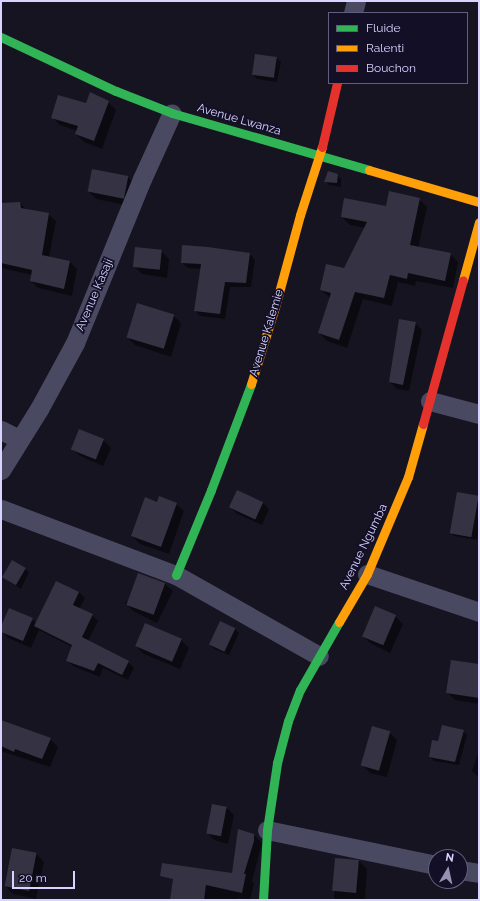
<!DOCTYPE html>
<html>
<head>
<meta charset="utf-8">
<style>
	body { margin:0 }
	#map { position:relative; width:480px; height:901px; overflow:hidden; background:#161421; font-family:Raleway,sans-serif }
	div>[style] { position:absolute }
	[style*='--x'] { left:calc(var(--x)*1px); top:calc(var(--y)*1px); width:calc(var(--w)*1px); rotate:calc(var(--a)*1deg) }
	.shadow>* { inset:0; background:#0007 }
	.building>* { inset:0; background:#343243; transform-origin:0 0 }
	.street>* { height:19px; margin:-9.5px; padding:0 9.5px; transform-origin:9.5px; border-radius:9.5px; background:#4a4962 }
	.fast>* { height:9px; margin:-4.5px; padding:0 4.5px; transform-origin:4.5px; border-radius:4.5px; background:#30b455 }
	.slow>* { height:9px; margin:-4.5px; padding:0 4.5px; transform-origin:4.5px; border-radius:4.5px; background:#ff9f0a }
	.jam>* { height:9px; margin:-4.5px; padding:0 4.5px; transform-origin:4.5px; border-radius:4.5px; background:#e5322d }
	span { translate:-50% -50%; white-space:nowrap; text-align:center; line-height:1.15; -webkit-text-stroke:3.5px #130f26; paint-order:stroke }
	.street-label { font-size:12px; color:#d9d4ff }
	.frame { position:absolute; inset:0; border:2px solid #d9d4ff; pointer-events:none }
	.legend { position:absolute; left:328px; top:12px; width:140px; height:72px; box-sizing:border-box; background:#130f26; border:1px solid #625e7d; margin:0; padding:5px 7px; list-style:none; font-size:12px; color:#d9d4ff }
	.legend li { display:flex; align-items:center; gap:8px; height:20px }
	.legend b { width:20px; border:1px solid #625e7d }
	.north { position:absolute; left:428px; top:849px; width:40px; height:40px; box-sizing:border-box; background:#130f26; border:1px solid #625e7d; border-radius:50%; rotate:9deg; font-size:11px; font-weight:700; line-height:16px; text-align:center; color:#d9d4ff }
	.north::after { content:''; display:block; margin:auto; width:14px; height:18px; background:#9591b1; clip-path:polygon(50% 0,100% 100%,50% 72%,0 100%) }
	.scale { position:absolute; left:12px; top:871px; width:63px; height:18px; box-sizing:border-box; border:2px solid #d9d4ff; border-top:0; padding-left:5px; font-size:12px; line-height:14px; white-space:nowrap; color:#d9d4ff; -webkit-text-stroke:3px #130f26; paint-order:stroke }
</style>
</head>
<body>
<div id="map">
	<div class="shadow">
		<i style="clip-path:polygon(277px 58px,281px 62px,277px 82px,257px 79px,253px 75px)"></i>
		<i style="clip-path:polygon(108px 102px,116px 110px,102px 149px,84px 142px,76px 134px,77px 131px,60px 125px,52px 117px,87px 104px)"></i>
		<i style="clip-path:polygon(337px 175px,341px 179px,341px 187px,329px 185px,326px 182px)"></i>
		<i style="clip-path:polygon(128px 177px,136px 185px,130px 206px,96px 199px,88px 191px)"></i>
		<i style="clip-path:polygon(419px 199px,427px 207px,418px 248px,450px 254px,458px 262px,453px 288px,416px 281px,415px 286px,398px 282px,392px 306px,363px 299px,347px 348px,327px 341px,319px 333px,330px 298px,321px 290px,345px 269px,365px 228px,350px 225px,342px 217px)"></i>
		<i style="clip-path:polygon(20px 203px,27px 210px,48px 214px,56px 221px,49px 257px,70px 262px,77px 269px,72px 296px,38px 288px,31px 281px,32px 275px,1px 268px,1px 204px)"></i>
		<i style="clip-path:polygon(183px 246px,250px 254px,255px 260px,251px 287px,230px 287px,225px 319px,200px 316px,195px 310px,201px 269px,188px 268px,182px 263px)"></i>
		<i style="clip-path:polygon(161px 251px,169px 259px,167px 278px,142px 274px,134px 266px)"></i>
		<i style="clip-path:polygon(173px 315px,181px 323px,171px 357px,135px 345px,127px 337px)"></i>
		<i style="clip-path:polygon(415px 323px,422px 330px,409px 391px,397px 389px,390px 382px)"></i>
		<i style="clip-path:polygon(80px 430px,103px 440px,111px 448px,103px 466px,80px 456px,72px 449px)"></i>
		<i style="clip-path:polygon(458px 493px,479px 497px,479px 527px,477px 540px,454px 536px,450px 532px)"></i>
		<i style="clip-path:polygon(262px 502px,269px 509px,262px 525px,237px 514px,231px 507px)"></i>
		<i style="clip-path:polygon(158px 503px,176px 504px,184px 511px,169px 554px,140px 544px,132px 536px)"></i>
		<i style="clip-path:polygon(25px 569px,29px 572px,21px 589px,4px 578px)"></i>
		<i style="clip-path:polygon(165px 584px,173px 591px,157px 623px,133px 611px,125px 603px)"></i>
		<i style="clip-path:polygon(79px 592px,85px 598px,79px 609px,92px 615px,98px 621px,88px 641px,128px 662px,134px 668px,128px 680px,103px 668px,100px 677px,73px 666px,67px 660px,72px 647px,39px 630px,31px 648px,8px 638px,1px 631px,1px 628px,32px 619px,36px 623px)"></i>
		<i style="clip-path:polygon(395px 616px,403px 624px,390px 653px,370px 643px,362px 635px)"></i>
		<i style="clip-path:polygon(220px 622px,235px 629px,239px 633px,229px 655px,214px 649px,210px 645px)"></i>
		<i style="clip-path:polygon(181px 640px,189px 648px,180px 669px,144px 654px,136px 646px)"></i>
		<i style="clip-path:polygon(479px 665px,479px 704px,455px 700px,447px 692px)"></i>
		<i style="clip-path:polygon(1px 721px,50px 739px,58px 747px,50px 767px,1px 751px)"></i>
		<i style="clip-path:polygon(463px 731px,467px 735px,459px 765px,434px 761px,430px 757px,438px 742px)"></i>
		<i style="clip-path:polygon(389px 732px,397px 740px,387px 777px,370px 773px,362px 765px)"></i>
		<i style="clip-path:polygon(477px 756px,479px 756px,479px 778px,472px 771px)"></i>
		<i style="clip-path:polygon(227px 808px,234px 815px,228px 844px,214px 840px,206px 832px)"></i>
		<i style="clip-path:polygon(254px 835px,262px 843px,252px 881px,254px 883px,250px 900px,238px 898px,238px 900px,171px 900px,232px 874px)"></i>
		<i style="clip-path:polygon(36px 854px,44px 862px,36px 899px,13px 894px,5px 886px)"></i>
		<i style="clip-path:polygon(336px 859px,359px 861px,367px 869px,365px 899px,334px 900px)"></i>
	</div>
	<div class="building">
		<i style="left:255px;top:54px;width:22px;height:21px;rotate:8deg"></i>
		<i style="clip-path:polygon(90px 92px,109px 101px,94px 141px,75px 134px,78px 126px,51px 118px,58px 95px,86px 103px)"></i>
		<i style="left:92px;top:169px;width:37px;height:23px;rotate:11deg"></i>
		<i style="clip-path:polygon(328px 171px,338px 174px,337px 183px,324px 182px)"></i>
		<i style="clip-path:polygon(389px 191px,420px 198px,410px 245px,451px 253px,445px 281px,408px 273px,407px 279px,390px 275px,384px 298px,355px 292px,339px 340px,318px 333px,331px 293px,320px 290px,326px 264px,344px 268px,367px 222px,341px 217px,344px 198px,386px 206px)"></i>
		<i style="clip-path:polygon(20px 202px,21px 208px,49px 213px,42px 255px,70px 261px,64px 289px,30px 281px,32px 270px,1px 263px,1px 203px)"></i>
		<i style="clip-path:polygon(182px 245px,208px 247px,250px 253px,246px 283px,225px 282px,220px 314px,194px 311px,201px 264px,181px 263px)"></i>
		<i style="left:135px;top:247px;width:27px;height:20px;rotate:6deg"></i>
		<i style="left:137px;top:303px;width:39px;height:36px;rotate:17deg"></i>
		<i style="clip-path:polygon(399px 319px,416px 322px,403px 385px,389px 382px)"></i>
		<i style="left:79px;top:429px;width:27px;height:22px;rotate:22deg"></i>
		<i style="left:237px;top:490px;width:29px;height:19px;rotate:25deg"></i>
		<i style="left:457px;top:492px;width:22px;height:42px;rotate:10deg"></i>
		<i style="clip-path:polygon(159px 496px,177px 503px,161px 547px,131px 536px,145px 497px,157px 502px)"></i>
		<i style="left:12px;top:560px;width:16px;height:20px;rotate:30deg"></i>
		<i style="left:138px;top:573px;width:29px;height:34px;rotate:20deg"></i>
		<i style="clip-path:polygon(56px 581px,79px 592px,73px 605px,93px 614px,82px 637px,129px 661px,122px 675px,98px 663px,94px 671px,66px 661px,72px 645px,34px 626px)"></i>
		<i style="left:375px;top:606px;width:23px;height:33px;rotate:23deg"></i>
		<i style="clip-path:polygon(9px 608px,33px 618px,23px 641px,1px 632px,1px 626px)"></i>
		<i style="left:220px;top:621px;width:17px;height:26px;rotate:25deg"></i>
		<i style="left:145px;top:623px;width:40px;height:25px;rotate:23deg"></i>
		<i style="clip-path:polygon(451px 660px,479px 664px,479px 698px,446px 693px)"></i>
		<i style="clip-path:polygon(1px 720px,51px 738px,42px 759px,15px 749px,14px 752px,1px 746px)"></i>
		<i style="clip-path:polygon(442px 725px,464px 730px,455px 762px,429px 757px,432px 740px,438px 741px)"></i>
		<i style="left:372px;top:726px;width:19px;height:41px;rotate:16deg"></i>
		<i style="left:212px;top:804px;width:15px;height:30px;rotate:11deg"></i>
		<i style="clip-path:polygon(238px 829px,254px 834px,254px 841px,244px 874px,246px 874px,242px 893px,206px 885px,204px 900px,170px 900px,173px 879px,160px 876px,162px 863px,232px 873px)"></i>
		<i style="left:12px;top:848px;width:25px;height:39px;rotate:11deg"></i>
		<i style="left:335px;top:858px;width:24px;height:33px;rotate:5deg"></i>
	</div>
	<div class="street">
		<i style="--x:353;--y:13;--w:12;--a:-76"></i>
		<i style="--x:430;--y:401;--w:51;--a:14.9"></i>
		<i style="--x:1;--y:430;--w:20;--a:27"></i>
		<i style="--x:1;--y:470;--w:72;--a:-58.1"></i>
		<i style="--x:39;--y:409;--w:75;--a:-61.4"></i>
		<i style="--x:75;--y:343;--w:177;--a:-67.8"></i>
		<i style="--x:142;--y:179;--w:72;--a:-65.6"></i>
		<i style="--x:1;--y:509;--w:187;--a:20.7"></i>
		<i style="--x:176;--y:575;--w:164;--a:29.5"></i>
		<i style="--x:367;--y:574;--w:118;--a:18.7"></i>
		<i style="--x:267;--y:830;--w:173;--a:11.7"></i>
		<i style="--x:460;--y:870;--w:19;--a:9"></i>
	</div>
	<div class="fast">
		<i style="--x:1;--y:37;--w:127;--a:25.2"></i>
		<i style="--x:116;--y:91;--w:60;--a:21.4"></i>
		<i style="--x:172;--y:113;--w:205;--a:16.1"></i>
		<i style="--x:176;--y:575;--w:92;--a:-67.6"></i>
		<i style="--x:211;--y:490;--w:113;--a:-69.3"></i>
		<i style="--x:263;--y:900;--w:70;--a:-86.7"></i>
		<i style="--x:267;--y:830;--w:68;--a:-81.5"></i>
		<i style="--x:277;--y:763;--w:43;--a:-75.3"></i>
		<i style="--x:288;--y:721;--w:33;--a:-69"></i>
		<i style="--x:300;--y:690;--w:78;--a:-60.2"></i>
	</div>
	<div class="slow">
		<i style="--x:369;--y:170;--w:115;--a:16.2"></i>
		<i style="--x:463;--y:280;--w:60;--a:-74.6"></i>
		<i style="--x:251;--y:384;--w:81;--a:-72.7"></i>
		<i style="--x:275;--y:307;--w:95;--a:-74.8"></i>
		<i style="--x:300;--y:215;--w:71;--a:-72.1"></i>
		<i style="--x:339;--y:622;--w:56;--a:-59.7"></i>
		<i style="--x:367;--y:574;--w:105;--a:-67.1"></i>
		<i style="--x:408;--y:477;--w:55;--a:-74.2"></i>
	</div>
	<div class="jam">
		<i style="--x:322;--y:147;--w:66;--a:-76.8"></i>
		<i style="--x:423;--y:424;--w:149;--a:-74.5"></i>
	</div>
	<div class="street-label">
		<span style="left:239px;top:120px;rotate:16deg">Avenue Lwanza</span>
		<span style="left:95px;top:295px;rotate:-67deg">Avenue Kasaji</span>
		<span style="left:267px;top:333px;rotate:-73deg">Avenue Kalemie</span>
		<span style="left:364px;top:547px;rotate:-64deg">Avenue Ngumba</span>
	</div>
	<div class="frame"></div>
	<ul class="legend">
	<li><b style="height:5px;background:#30b455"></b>Fluide</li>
	<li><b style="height:5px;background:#ff9f0a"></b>Ralenti</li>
	<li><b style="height:5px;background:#e5322d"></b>Bouchon</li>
	</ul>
	<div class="north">N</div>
	<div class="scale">20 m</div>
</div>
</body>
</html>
